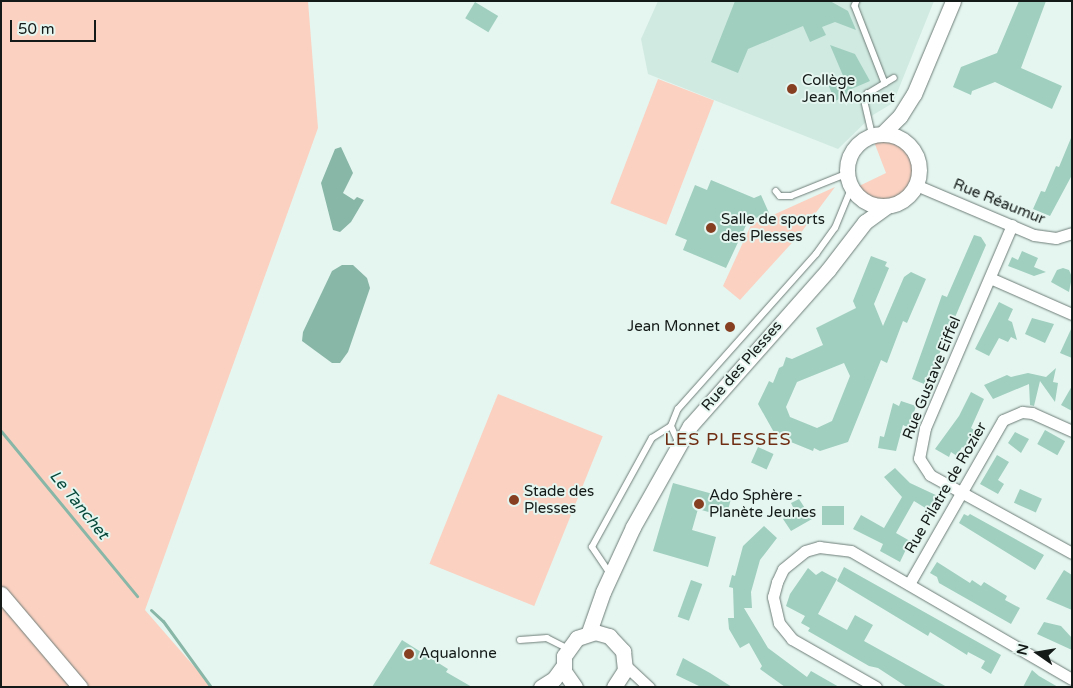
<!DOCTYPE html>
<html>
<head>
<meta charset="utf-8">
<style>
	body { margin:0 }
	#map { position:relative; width:1073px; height:688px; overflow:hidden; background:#e5f6f0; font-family:"Varela Round",sans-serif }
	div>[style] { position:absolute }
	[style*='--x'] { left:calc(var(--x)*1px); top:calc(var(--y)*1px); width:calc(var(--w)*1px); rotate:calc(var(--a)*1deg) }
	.built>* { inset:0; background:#d0eae1 }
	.green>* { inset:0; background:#fbd1c1; transform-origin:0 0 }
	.water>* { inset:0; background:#88b6a7 }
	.stream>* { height:3px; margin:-1.5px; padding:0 1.5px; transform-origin:1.5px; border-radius:1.5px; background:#88b6a7 }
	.building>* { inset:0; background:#a0cfbf; transform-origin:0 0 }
	.roads { filter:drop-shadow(0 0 1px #6d7c77) drop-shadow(0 0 1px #6d7c77) }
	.service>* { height:5.5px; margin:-2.75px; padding:0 2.75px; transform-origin:2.75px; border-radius:2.75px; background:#fff }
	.minor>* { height:11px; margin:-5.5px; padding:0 5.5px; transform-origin:5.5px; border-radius:5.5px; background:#fff }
	.tertiary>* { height:15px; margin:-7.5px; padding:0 7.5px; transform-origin:7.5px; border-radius:7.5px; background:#fff }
	.tertiary>.ring { margin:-7.5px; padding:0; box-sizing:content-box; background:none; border:15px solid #fff; border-radius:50% }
	.dots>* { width:14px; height:14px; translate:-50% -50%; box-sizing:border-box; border:2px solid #e5f6f0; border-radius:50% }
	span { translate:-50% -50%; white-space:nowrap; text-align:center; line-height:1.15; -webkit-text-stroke:4px #e5f6f0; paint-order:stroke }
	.poi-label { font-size:15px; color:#141a17 }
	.left { translate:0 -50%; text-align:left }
	.right { translate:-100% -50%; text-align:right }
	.street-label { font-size:15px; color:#141a17 }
	.water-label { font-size:16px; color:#07493a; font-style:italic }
	.quarter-label { font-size:18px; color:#6f2e13; letter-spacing:1px }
	.frame { position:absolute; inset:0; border:2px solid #141a17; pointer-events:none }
	.north { position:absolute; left:1013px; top:628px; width:50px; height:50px; -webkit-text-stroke:4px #e5f6f0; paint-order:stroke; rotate:283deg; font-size:14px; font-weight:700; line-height:20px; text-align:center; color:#141a17 }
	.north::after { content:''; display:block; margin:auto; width:18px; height:22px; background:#141a17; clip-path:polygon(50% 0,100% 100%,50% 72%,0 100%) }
	.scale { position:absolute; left:10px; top:20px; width:86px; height:22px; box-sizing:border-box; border:2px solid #141a17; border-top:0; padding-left:6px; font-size:15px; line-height:18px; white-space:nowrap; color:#141a17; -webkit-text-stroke:4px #e5f6f0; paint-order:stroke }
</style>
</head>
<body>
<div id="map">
	<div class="built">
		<i style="clip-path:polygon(658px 1px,934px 1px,893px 103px,873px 115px,838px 149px,648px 74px,641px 39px)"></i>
	</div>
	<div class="green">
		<i style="clip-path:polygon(1px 1px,308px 1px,318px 128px,145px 610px,212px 687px,1px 687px)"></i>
		<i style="left:658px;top:79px;width:60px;height:133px;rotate:21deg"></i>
		<i style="clip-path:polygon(873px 139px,891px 139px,903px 146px,914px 166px,914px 180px,907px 191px,887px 203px,873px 201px,855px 188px,886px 173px)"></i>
		<i style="clip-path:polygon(835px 187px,800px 234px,740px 300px,723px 286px,751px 225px)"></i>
		<i style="left:498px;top:394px;width:113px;height:183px;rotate:22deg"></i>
	</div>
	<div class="water">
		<i style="clip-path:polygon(341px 147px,353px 173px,343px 193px,354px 200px,357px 197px,364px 200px,351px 222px,340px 232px,333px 230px,321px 183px,335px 149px)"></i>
		<i style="clip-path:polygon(342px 265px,353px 265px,367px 278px,370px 288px,348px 352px,340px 363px,332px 363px,302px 341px,303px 332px,332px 271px)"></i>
	</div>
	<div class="stream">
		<i style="--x:1;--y:431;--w:214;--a:50.5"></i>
		<i style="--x:151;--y:610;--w:16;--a:43"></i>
		<i style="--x:163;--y:621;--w:82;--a:54"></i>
	</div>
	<div class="building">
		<i style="clip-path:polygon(735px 1px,830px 1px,848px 11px,856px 30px,835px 22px,822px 27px,826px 35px,810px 42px,803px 26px,748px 49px,738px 73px,711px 62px)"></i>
		<i style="clip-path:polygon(1019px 1px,1046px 1px,1021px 68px,1062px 86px,1052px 109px,995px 82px,972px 91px,971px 95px,953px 87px,961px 67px,997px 53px)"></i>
		<i style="left:475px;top:2px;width:27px;height:19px;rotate:31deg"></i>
		<i style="clip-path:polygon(830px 45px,855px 54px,870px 81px,849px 90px,851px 94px,835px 101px,828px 84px,844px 78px)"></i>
		<i style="clip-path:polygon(1071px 138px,1072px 175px,1050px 216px,1033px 209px,1041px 191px,1045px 192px,1056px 166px,1059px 167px)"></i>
		<i style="clip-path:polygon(711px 180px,754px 198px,761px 195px,769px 213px,748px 221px,726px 268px,683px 250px,687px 240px,675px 235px,695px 185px,707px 190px)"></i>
		<i style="clip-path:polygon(974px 235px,981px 237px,986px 245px,932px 371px,930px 370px,924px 384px,912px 379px,942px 295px,947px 297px)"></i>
		<i style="clip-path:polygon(1022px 251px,1038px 258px,1034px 267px,1046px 272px,1034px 276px,1008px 266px,1012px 257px,1018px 260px)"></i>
		<i style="clip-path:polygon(evenodd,871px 256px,887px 262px,885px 266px,889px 268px,874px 304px,883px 326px,904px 277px,911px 272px,926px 279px,907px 323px,903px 321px,887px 363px,881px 360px,848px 442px,820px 451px,814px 448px,813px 451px,776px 436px,758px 404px,769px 381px,773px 383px,779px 368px,783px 366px,786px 357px,792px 359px,823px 345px,816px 328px,856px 308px,853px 301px,871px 256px,844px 363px,850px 376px,832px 421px,817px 428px,790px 417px,786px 407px,797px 382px,844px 363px)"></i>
		<i style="clip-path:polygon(1063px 268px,1069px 270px,1072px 277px,1069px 292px,1051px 282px,1057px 270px)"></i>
		<i style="clip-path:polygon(999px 302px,1013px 309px,1008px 320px,1012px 322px,1017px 340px,1011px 337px,1008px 342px,999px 338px,989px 356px,975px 349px)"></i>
		<i style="clip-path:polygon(1032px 318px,1054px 324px,1045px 343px,1025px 334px)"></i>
		<i style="clip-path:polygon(1072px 327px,1072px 358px,1060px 353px)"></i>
		<i style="clip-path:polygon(1056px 368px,1053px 382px,1058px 383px,1055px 402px,1040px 381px,1034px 406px,1030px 405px,1029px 384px,993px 399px,984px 385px,1007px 375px,1011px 377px,1028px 373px,1046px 377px)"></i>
		<i style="clip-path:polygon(1072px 386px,1072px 411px,1061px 405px)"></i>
		<i style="clip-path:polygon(971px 392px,984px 399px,971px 428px,976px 431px,966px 449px,962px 447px,957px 456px,951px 452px,949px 457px,935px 449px,959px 416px)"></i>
		<i style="clip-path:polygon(901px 401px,916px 406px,909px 428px,903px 425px,896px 451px,878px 448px,880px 436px,884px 437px,893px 403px,899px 406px)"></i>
		<i style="left:1045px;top:430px;width:23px;height:16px;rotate:29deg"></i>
		<i style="clip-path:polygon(1015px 432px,1029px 439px,1021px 453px,1008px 443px)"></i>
		<i style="left:758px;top:447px;width:17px;height:17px;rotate:24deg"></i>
		<i style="clip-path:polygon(997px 455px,1009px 462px,998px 480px,1004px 484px,998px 494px,980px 484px)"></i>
		<i style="clip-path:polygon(895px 468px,910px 483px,940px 497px,932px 512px,914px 501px,896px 533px,910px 541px,900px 562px,880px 551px,883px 544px,853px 529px,861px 515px,884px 528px,902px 497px,884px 477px)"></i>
		<i style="clip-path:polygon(673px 483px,731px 499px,726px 517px,698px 509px,692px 530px,716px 537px,708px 567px,653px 551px)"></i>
		<i style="left:1020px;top:489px;width:24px;height:15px;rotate:24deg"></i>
		<i style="clip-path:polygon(799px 499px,812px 519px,791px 531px,783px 519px,794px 509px,791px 503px)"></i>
		<i style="left:822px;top:506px;width:22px;height:19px"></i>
		<i style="clip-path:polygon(964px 514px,968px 516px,970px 514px,1044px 555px,1035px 570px,959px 523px)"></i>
		<i style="clip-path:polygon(764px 526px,777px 538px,760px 560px,751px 592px,752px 608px,744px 608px,768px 648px,807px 677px,811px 671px,839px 687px,785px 687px,760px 669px,762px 666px,749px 643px,740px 648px,729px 629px,728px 618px,734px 618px,733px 588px,729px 587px,732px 575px,735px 576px,743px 546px)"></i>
		<i style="clip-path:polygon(937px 562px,970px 583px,972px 580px,981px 586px,984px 582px,1007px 596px,1005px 600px,1020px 608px,1011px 624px,939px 583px,937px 577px,930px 573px)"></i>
		<i style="clip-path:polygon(844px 567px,1001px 655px,991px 674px,981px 668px,985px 661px,968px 652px,967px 655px,930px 632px,928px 636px,837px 581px)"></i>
		<i style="clip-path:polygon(808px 568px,816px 575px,822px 571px,837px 579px,818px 614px,847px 630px,855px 615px,873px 625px,864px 641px,947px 687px,907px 687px,878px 668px,869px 666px,808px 631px,810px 628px,801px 623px,805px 616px,786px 606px,790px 594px)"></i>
		<i style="clip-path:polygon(1064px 570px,1072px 575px,1072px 610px,1046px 599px)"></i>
		<i style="left:691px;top:580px;width:12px;height:39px;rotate:20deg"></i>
		<i style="clip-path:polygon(1044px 622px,1061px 626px,1072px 638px,1072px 650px,1037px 634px)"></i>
		<i style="clip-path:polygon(402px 640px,448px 669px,446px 672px,472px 687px,372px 687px)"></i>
		<i style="clip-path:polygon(683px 658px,710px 673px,732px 687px,701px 687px,676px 675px)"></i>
		<i style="clip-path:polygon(1032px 670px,1039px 676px,1058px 687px,1023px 687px)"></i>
	</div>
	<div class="roads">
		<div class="service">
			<i style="--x:857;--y:1;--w:5;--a:112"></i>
			<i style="--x:855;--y:6;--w:83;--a:68.7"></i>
			<i style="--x:872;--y:135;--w:35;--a:-103"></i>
			<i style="--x:864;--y:101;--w:8;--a:-67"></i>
			<i style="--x:867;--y:94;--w:31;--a:-31"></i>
			<i style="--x:776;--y:191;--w:6;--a:51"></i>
			<i style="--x:780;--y:196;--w:11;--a:0"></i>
			<i style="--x:791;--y:196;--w:59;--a:-21.8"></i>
			<i style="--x:678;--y:442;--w:17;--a:-114"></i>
			<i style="--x:671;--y:426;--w:18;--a:-68"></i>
			<i style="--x:678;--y:409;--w:208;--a:-48.3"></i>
			<i style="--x:816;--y:254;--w:32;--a:-54"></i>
			<i style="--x:835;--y:228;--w:42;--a:-67.7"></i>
			<i style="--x:610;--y:574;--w:32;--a:-124"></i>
			<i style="--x:592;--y:547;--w:124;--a:-61.2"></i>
			<i style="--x:652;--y:438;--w:22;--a:-32"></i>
			<i style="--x:520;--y:640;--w:27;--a:-4"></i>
			<i style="--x:547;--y:638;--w:22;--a:27"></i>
		</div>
		<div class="minor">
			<i style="--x:916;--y:185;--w:128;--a:23"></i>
			<i style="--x:1034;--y:235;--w:22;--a:8"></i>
			<i style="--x:1056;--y:238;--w:17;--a:-17"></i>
			<i style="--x:1012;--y:225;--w:221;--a:113.2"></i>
			<i style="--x:925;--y:428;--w:31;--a:101"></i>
			<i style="--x:919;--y:458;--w:20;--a:57"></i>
			<i style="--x:930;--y:475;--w:162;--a:28.8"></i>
			<i style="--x:990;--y:278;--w:90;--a:23.7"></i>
			<i style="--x:909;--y:584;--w:189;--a:-60.2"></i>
			<i style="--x:1003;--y:420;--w:21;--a:-23"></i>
			<i style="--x:1022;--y:412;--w:10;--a:6"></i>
			<i style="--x:1032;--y:413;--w:44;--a:24.2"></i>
			<i style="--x:625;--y:665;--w:33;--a:43"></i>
			<i style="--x:876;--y:687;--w:97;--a:-150.3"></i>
			<i style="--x:792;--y:639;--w:21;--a:-129"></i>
			<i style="--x:779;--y:623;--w:27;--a:-103"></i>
			<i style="--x:773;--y:597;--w:16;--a:-75"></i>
			<i style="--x:777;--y:582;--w:14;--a:-65"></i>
			<i style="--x:783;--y:569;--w:28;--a:-39"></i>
			<i style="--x:805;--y:551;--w:15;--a:-16"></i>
			<i style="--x:819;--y:547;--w:32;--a:7"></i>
			<i style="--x:851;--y:551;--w:255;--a:30.1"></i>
		</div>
		<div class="tertiary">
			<i class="ring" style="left:847px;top:134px;width:57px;height:57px"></i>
			<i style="--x:882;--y:134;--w:25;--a:-45"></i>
			<i style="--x:900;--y:116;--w:26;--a:-58"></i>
			<i style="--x:914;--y:94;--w:101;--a:-67.2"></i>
			<i style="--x:1;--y:594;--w:122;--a:49.7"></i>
			<i style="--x:589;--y:632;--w:42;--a:-70.7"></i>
			<i style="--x:603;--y:592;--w:72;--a:-65.2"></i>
			<i style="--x:633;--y:527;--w:116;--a:-60.6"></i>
			<i style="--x:690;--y:426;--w:208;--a:-48.5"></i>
			<i style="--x:828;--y:270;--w:61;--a:-52.4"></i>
			<i style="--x:865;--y:222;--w:26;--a:-36"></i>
			<i style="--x:541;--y:687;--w:15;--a:-32"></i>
			<i style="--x:554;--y:679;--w:17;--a:-54"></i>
			<i style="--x:575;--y:687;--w:19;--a:-125"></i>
			<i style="--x:564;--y:671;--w:15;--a:-90"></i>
			<i style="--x:564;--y:656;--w:22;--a:-54"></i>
			<i style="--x:577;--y:638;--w:19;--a:-18"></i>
			<i style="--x:595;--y:632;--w:15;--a:16"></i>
			<i style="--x:609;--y:636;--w:21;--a:47"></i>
			<i style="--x:623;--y:651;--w:19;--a:84"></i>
			<i style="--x:625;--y:670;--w:20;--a:123"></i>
		</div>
	</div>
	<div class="dots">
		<i style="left:792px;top:89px;background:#873f21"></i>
		<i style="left:711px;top:228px;background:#873f21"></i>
		<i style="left:730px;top:327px;background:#873f21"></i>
		<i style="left:514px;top:500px;background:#873f21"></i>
		<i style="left:699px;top:504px;background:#873f21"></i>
		<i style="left:409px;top:654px;background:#873f21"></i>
	</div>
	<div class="poi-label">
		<span class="left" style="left:802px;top:89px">Collège<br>Jean Monnet</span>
		<span class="left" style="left:721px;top:228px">Salle de sports<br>des Plesses</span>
		<span class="right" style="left:720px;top:327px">Jean Monnet</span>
		<span class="left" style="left:524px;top:500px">Stade des<br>Plesses</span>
		<span class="left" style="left:709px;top:504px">Ado Sphère -<br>Planète Jeunes</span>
		<span class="left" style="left:419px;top:654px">Aqualonne</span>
	</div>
	<div class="street-label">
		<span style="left:999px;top:202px;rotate:22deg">Rue Réaumur</span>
		<span style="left:742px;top:366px;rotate:-49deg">Rue des Plesses</span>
		<span style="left:932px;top:378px;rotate:-68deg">Rue Gustave Eiffel</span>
		<span style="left:946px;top:488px;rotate:-60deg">Rue Pilatre de Rozier</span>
	</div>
	<div class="water-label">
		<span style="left:79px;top:505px;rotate:51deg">Le Tanchet</span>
	</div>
	<div class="quarter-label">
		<span style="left:728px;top:439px">LES PLESSES</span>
	</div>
	<div class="frame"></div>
	<div class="north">N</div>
	<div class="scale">50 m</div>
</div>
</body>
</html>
